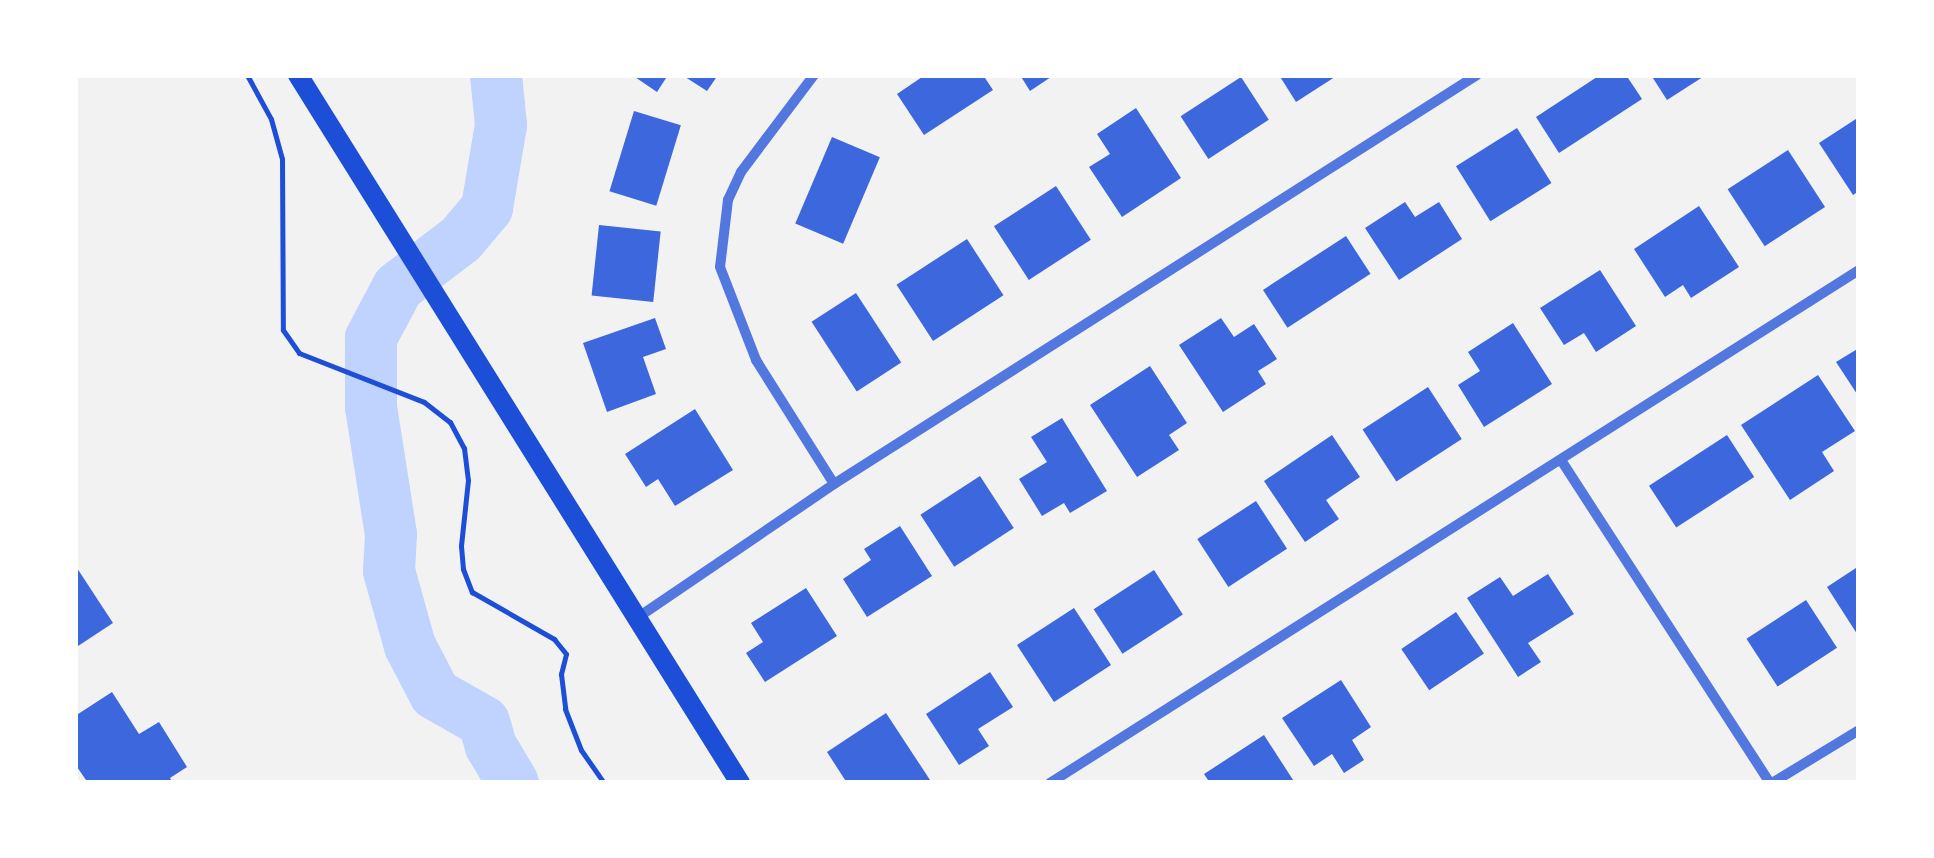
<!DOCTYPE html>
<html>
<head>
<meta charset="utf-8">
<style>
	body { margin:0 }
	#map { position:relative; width:1934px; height:858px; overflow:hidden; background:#f2f2f2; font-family:"Fira Sans Condensed",sans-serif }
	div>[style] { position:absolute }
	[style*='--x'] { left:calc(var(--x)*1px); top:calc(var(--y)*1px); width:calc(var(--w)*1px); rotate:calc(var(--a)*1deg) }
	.river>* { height:52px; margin:-26px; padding:0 26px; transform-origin:26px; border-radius:26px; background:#bfd3fe }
	.building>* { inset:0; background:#3d67dc; transform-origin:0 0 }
	.path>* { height:5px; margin:-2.5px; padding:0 2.5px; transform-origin:2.5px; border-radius:2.5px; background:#1d4ed8 }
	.minor>* { height:10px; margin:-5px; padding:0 5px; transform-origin:5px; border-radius:5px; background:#5277de }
	.secondary>* { height:20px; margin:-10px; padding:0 10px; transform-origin:10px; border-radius:10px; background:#1d4ed8 }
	span { translate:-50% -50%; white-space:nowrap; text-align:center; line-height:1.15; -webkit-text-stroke:8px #fff; paint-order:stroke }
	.frame { position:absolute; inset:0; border:78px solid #fff; pointer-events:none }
</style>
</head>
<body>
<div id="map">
	<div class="river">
		<i style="--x:496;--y:75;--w:50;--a:84.3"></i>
		<i style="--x:501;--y:125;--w:84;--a:99.6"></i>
		<i style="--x:487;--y:208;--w:40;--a:130"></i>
		<i style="--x:461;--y:239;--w:79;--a:142.7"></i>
		<i style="--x:398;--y:287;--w:58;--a:117.9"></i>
		<i style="--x:371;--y:338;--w:69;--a:90"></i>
		<i style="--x:371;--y:407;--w:129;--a:81.1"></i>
		<i style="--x:391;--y:534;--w:37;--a:93"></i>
		<i style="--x:389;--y:571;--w:78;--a:74.4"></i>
		<i style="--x:410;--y:646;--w:54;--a:62.5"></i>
		<i style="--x:435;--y:694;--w:56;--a:29.7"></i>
		<i style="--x:484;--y:722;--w:25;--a:74"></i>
		<i style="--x:491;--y:746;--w:43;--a:59.3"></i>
	</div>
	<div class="building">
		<i style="clip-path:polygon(632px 75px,668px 75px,657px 92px)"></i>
		<i style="clip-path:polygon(682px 75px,718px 75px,707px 91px)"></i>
		<i style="clip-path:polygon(925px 75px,983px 75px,993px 90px,924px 135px,897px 94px)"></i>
		<i style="clip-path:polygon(1020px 75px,1054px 75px,1030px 91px)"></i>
		<i style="clip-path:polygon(1279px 75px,1338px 75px,1296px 102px)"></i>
		<i style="clip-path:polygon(1600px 75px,1626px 75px,1642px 99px,1559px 153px,1536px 117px)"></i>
		<i style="clip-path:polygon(1651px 75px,1706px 75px,1667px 100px)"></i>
		<i style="left:1241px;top:77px;width:51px;height:72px;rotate:57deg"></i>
		<i style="clip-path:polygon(1136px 108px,1181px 178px,1122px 217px,1089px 167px,1110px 154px,1097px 134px)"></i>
		<i style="left:634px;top:111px;width:49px;height:84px;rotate:17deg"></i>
		<i style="clip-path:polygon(1859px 117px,1859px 191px,1853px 195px,1819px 143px)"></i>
		<i style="left:1517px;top:128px;width:65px;height:72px;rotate:58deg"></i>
		<i style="left:832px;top:137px;width:52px;height:94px;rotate:23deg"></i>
		<i style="left:1788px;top:150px;width:68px;height:72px;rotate:57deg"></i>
		<i style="left:1056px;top:186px;width:64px;height:74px;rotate:57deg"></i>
		<i style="clip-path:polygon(1405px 202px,1415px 217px,1439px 202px,1462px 239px,1399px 280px,1365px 228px)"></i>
		<i style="clip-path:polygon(1699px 206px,1739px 267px,1691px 298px,1683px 285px,1665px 297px,1634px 249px)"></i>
		<i style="left:599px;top:225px;width:62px;height:71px;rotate:6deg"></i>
		<i style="left:1346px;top:236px;width:45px;height:99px;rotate:57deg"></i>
		<i style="left:967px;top:239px;width:67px;height:84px;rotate:57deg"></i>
		<i style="clip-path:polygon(1600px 270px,1636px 326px,1596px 352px,1584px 333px,1564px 345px,1540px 308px)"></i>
		<i style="left:856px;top:293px;width:83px;height:53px;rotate:57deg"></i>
		<i style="clip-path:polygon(655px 318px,666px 349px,643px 357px,656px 394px,607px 412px,583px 343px)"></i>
		<i style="clip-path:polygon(1221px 318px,1234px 337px,1254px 324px,1277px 359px,1258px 371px,1266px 384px,1223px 412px,1179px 345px)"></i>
		<i style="clip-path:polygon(1513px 323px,1552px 384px,1484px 427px,1458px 385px,1480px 371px,1468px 352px)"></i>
		<i style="clip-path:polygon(1859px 348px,1859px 397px,1836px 362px)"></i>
		<i style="clip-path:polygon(1150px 366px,1187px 423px,1169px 435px,1179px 450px,1137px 477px,1090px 405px)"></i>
		<i style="clip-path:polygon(1818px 375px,1855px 431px,1822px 452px,1834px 471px,1790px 500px,1741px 425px)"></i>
		<i style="left:1428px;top:387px;width:62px;height:78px;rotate:57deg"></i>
		<i style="clip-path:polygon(695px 409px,733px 470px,675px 506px,658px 479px,646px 487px,625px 454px)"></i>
		<i style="clip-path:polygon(1062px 418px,1107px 491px,1070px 513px,1064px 503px,1042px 516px,1019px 479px,1047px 462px,1031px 437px)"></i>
		<i style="clip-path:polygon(1332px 435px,1360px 477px,1326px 500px,1339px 519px,1305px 542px,1264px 481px)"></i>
		<i style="left:1727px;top:435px;width:50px;height:93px;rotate:57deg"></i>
		<i style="left:980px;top:476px;width:62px;height:71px;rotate:57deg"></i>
		<i style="left:1256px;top:501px;width:57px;height:70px;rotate:57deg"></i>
		<i style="clip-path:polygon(900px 526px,932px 576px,867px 617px,843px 579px,871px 560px,864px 549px)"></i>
		<i style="clip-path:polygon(75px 565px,113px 623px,75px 648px)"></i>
		<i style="clip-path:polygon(1859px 566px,1859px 637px,1827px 587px)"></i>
		<i style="left:1154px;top:570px;width:53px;height:72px;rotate:57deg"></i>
		<i style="clip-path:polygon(1548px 574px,1574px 614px,1528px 643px,1541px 662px,1518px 677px,1467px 598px,1500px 577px,1513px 596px)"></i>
		<i style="clip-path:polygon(806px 588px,837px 636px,765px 682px,746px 653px,763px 642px,751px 623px)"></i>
		<i style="left:1806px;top:600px;width:57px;height:71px;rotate:57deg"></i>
		<i style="left:1074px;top:608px;width:68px;height:68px;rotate:57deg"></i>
		<i style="left:1456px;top:612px;width:50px;height:66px;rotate:56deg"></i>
		<i style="clip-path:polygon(990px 672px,1013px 707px,978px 729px,989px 746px,959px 765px,926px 714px)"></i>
		<i style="clip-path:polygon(1341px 680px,1371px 727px,1352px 740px,1364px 760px,1344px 773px,1332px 754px,1314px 766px,1282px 718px)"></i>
		<i style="clip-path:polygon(112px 692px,139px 734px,159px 722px,187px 767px,170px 778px,173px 783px,88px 783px,75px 764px,75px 716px)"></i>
		<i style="clip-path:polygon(886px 713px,932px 783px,847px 783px,827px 752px)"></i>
		<i style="clip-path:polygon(1264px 735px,1295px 783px,1210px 783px,1204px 774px)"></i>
	</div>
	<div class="path">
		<i style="--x:247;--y:75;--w:50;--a:61.4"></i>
		<i style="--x:271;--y:119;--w:41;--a:74.6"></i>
		<i style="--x:282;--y:159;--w:171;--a:89.7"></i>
		<i style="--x:283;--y:330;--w:28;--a:55"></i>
		<i style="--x:299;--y:353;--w:134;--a:21.4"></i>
		<i style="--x:424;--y:402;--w:33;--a:38"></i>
		<i style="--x:450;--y:422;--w:30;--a:62"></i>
		<i style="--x:464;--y:448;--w:32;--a:83"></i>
		<i style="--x:468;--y:480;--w:66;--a:96.1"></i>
		<i style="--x:461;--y:546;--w:23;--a:85"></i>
		<i style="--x:463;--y:569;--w:25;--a:69"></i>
		<i style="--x:472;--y:592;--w:95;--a:29.8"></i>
		<i style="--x:554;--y:639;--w:19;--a:51"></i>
		<i style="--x:566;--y:654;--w:21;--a:104"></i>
		<i style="--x:561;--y:674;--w:35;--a:83"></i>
		<i style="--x:565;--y:709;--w:44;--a:68.7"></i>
		<i style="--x:581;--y:750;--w:40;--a:55.1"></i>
	</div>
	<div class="minor">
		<i style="--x:814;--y:75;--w:121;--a:127"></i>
		<i style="--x:741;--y:172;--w:31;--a:115"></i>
		<i style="--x:728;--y:200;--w:67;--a:96.8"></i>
		<i style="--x:720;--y:267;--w:100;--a:68.8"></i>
		<i style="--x:756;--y:360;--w:146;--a:57.8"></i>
		<i style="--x:1561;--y:460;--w:385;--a:57.1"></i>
		<i style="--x:637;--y:618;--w:238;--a:-34.2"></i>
		<i style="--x:834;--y:484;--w:762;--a:-32.46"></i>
		<i style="--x:1050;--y:783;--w:958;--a:-32.38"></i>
		<i style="--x:1772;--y:783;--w:102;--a:-31.3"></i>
	</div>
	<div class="secondary">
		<i style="--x:298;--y:75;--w:835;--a:58.02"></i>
	</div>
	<div class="frame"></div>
</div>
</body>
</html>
